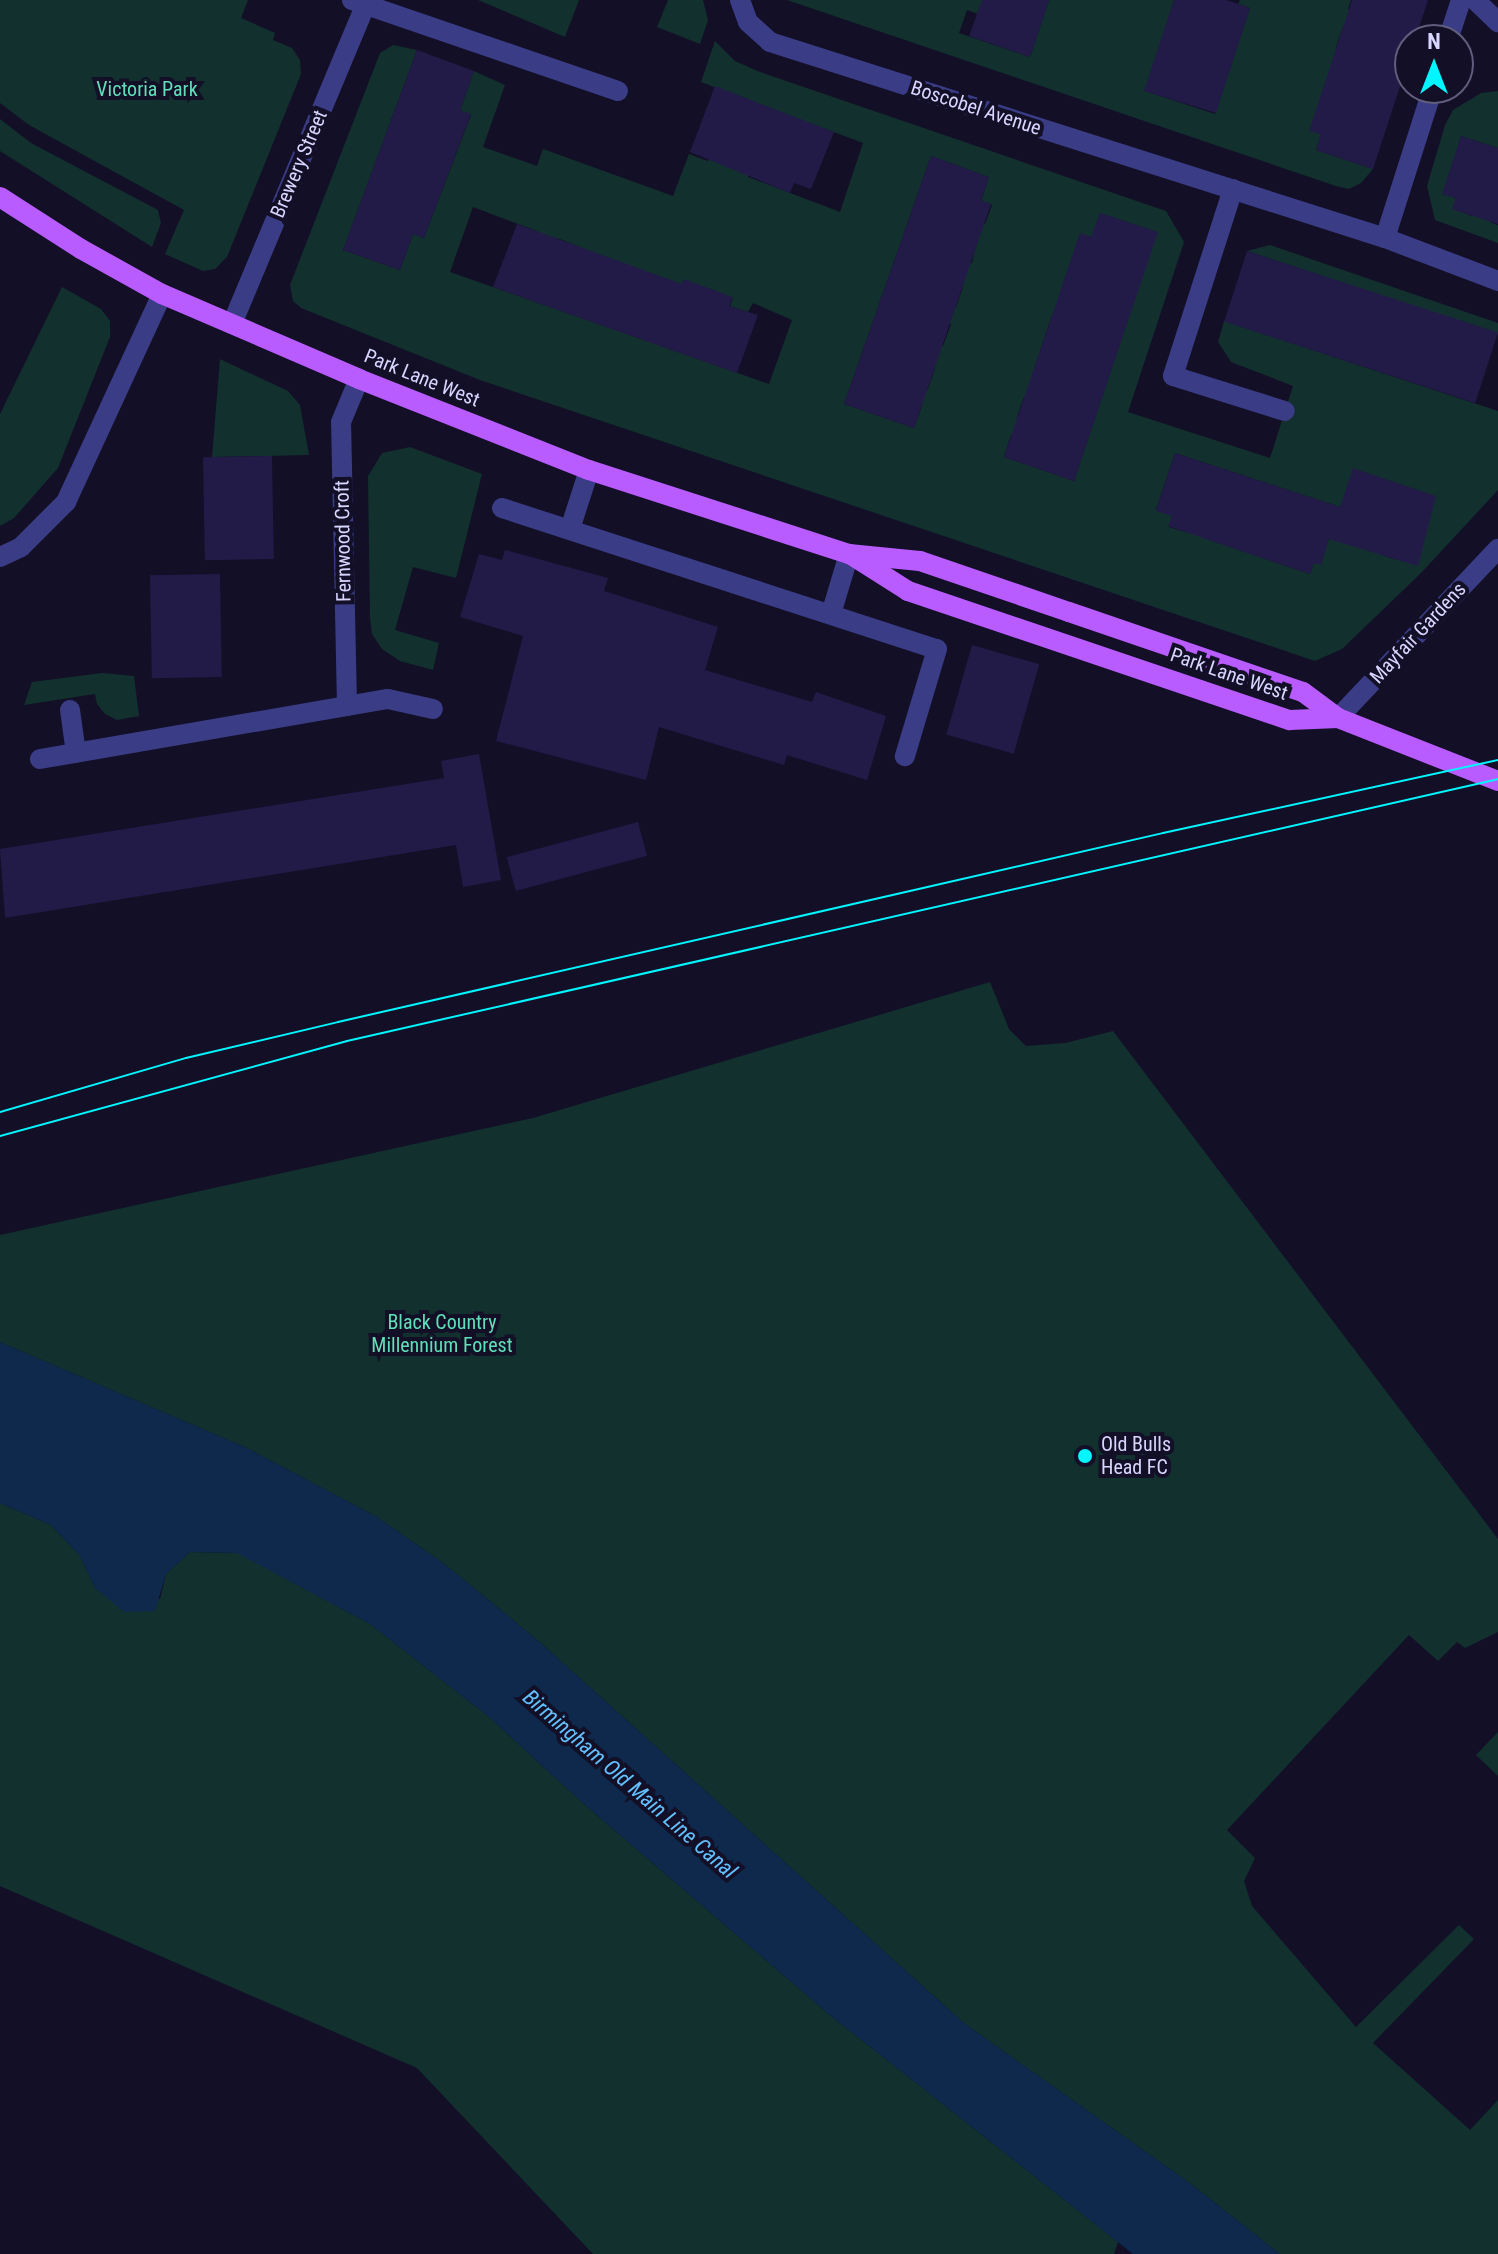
<!DOCTYPE html>
<html>
<head>
<meta charset="utf-8">
<style>
	body { margin:0 }
	#map { position:relative; width:1498px; height:2254px; overflow:hidden; background:#120f27; font-family:"Roboto Condensed",sans-serif }
	div>[style] { position:absolute }
	[style*='--x'] { left:calc(var(--x)*1px); top:calc(var(--y)*1px); width:calc(var(--w)*1px); rotate:calc(var(--a)*1deg) }
	.green>* { inset:0; background:#12312e }
	.water>* { inset:0; background:#0e294c }
	.building>* { inset:0; background:#221b48; transform-origin:0 0 }
	.minor>* { height:20px; margin:-10px; padding:0 10px; transform-origin:10px; border-radius:10px; background:#3a3c86 }
	.major>* { height:20px; margin:-10px; padding:0 10px; transform-origin:10px; border-radius:10px; background:#b85cff }
	.tram>* { height:2px; margin:-1px; padding:0 1px; transform-origin:1px; border-radius:1px; background:#01f6ff }
	.dots>* { width:22px; height:22px; translate:-50% -50%; box-sizing:border-box; border:4px solid #120f27; border-radius:50% }
	span { translate:-50% -50%; white-space:nowrap; text-align:center; line-height:1.15; -webkit-text-stroke:8px #120f27; paint-order:stroke }
	.park-label { font-size:20px; color:#60e0b8 }
	.street-label { font-size:20px; color:#d8d5ff }
	.poi-label { font-size:20px; color:#d8d5ff }
	.left { translate:0 -50%; text-align:left }
	.water-label { font-size:22px; color:#63c1ff; font-style:italic }
	.north { position:absolute; left:1394px; top:24px; width:80px; height:80px; box-sizing:border-box; background:#120f27; border:2px solid #615e7d; border-radius:50%; rotate:0deg; font-size:22px; font-weight:700; line-height:32px; text-align:center; color:#d8d5ff }
	.north::after { content:''; display:block; margin:auto; width:28px; height:36px; background:#01f6ff; clip-path:polygon(50% 0,100% 100%,50% 72%,0 100%) }
</style>
</head>
<body>
<div id="map">
	<div class="green">
		<i style="clip-path:polygon(0 0,248px 0,241px 18px,275px 33px,273px 40px,292px 48px,300px 60px,301px 74px,227px 257px,215px 269px,203px 271px,165px 254px,184px 210px,29px 125px,0 103px)"></i>
		<i style="clip-path:polygon(478px 0,579px 0,565px 37px)"></i>
		<i style="clip-path:polygon(668px 0,703px 0,708px 20px,700px 44px,657px 27px)"></i>
		<i style="clip-path:polygon(787px 0,983px 0,978px 14px,967px 10px,959px 33px,1030px 57px,1049px 0,1174px 0,1145px 91px,1215px 114px,1250px 8px,1238px 4px,1240px 0,1351px 0,1348px 9px,1360px 13px,1343px 27px,1336px 47px,1347px 51px,1310px 130px,1321px 134px,1316px 150px,1373px 169px,1361px 183px,1349px 189px,1336px 186px)"></i>
		<i style="clip-path:polygon(evenodd,715px 41px,735px 61px,760px 72px,1166px 211px,1184px 242px,1128px 412px,1270px 458px,1293px 386px,1231px 362px,1218px 342px,1224px 321px,1498px 411px,1498px 490px,1421px 573px,1342px 649px,1315px 661px,480px 380px,301px 308px,293px 301px,290px 285px,380px 53px,393px 45px,417px 50px,343px 250px,400px 270px,413px 234px,424px 238px,471px 115px,460px 110px,474px 71px,505px 85px,483px 147px,537px 166px,543px 149px,673px 196px,689px 154px,708px 161px,713px 151px,752px 166px,748px 177px,840px 212px,863px 143px,701px 82px,715px 41px,931px 156px,989px 177px,981px 201px,992px 205px,985px 224px,974px 220px,964px 250px,974px 254px,972px 263px,960px 260px,953px 282px,963px 287px,956px 307px,946px 303px,940px 320px,951px 324px,943px 346px,932px 342px,924px 364px,935px 368px,928px 389px,911px 402px,922px 406px,914px 428px,844px 404px,931px 156px,715px 41px,473px 207px,537px 231px,535px 240px,553px 247px,557px 238px,681px 287px,733px 298px,730px 306px,748px 312px,753px 303px,792px 320px,769px 384px,450px 272px,473px 207px,715px 41px,1100px 213px,1157px 232px,1074px 481px,1004px 457px,1011px 435px,1022px 438px,1028px 422px,1017px 417px,1024px 397px,1035px 401px,1042px 379px,1032px 375px,1052px 315px,1063px 318px,1060px 293px,1080px 234px,1092px 237px,1100px 213px,715px 41px,1175px 453px,1340px 507px,1410px 552px,1406px 562px,1384px 556px,1388px 545px,1333px 526px,1321px 564px,1314px 563px,1310px 574px,1207px 539px,1211px 529px,1193px 523px,1189px 533px,1169px 527px,1172px 516px,1156px 510px,1175px 453px)"></i>
		<i style="clip-path:polygon(1498px 91px,1498px 148px,1461px 136px,1443px 194px,1456px 198px,1453px 209px,1472px 216px,1494px 211px,1490px 222px,1498px 225px,1498px 243px,1435px 220px,1427px 186px,1445px 125px,1453px 110px,1481px 93px)"></i>
		<i style="clip-path:polygon(0 119px,31px 143px,158px 210px,161px 223px,152px 247px,0 151px)"></i>
		<i style="clip-path:polygon(1270px 245px,1498px 323px,1498px 334px,1247px 251px)"></i>
		<i style="clip-path:polygon(62px 287px,101px 309px,110px 321px,110px 337px,58px 468px,14px 518px,0 526px,0 414px)"></i>
		<i style="clip-path:polygon(220px 359px,288px 391px,300px 405px,309px 455px,212px 457px)"></i>
		<i style="clip-path:polygon(410px 447px,482px 474px,456px 578px,413px 567px,395px 630px,439px 643px,433px 670px,400px 661px,382px 649px,372px 634px,370px 618px,368px 476px,382px 453px)"></i>
		<i style="clip-path:polygon(102px 673px,134px 676px,139px 716px,117px 720px,105px 714px,97px 704px,95px 694px,24px 705px,32px 682px)"></i>
		<i style="clip-path:polygon(990px 982px,1009px 1029px,1026px 1046px,1065px 1043px,1113px 1031px,1498px 1539px,1498px 1632px,1465px 1648px,1457px 1642px,1438px 1661px,1409px 1635px,1227px 1830px,1255px 1858px,1244px 1881px,1252px 1906px,1356px 2027px,1459px 1925px,1474px 1939px,1373px 2043px,1470px 2130px,1498px 2100px,1498px 2254px,1280px 2254px,1191px 2184px,965px 2024px,535px 1638px,443px 1563px,377px 1517px,247px 1448px,0 1342px,0 1235px,533px 1118px)"></i>
		<i style="clip-path:polygon(0 1503px,51px 1525px,80px 1556px,95px 1588px,160px 1599px,166px 1574px,190px 1552px,238px 1553px,370px 1624px,489px 1717px,585px 1805px,831px 2016px,1118px 2242px,1114px 2254px,593px 2254px,417px 2068px,0 1886px)"></i>
		<i style="clip-path:polygon(1498px 1732px,1498px 1776px,1476px 1755px)"></i>
	</div>
	<div class="water">
		<i style="clip-path:polygon(0 1342px,247px 1448px,377px 1517px,443px 1563px,535px 1638px,965px 2024px,1191px 2184px,1280px 2254px,1133px 2254px,831px 2016px,585px 1805px,489px 1717px,370px 1624px,237px 1553px,190px 1552px,166px 1574px,155px 1611px,124px 1612px,95px 1588px,80px 1556px,51px 1525px,0 1503px)"></i>
	</div>
	<div class="building">
		<i style="clip-path:polygon(982px 0,1049px 0,1030px 57px,969px 36px)"></i>
		<i style="clip-path:polygon(1174px 0,1226px 0,1250px 8px,1216px 113px,1144px 91px)"></i>
		<i style="clip-path:polygon(1352px 0,1428px 0,1415px 40px,1410px 40px,1410px 56px,1373px 169px,1316px 150px,1321px 134px,1309px 131px)"></i>
		<i style="clip-path:polygon(417px 50px,474px 71px,460px 110px,471px 114px,424px 238px,413px 234px,400px 270px,343px 250px)"></i>
		<i style="clip-path:polygon(715px 86px,834px 132px,811px 189px,794px 183px,790px 193px,690px 152px)"></i>
		<i style="clip-path:polygon(1461px 136px,1498px 148px,1498px 224px,1452px 209px,1456px 198px,1442px 194px)"></i>
		<i style="clip-path:polygon(931px 156px,989px 177px,981px 200px,991px 204px,914px 428px,844px 404px)"></i>
		<i style="clip-path:polygon(1100px 213px,1158px 232px,1074px 481px,1004px 457px,1080px 233px,1091px 237px)"></i>
		<i style="clip-path:polygon(517px 224px,682px 284px,684px 279px,733px 297px,729px 306px,758px 315px,737px 373px,493px 287px)"></i>
		<i style="left:1247px;top:251px;width:264px;height:74px;rotate:18deg"></i>
		<i style="clip-path:polygon(1175px 453px,1340px 507px,1353px 468px,1436px 496px,1418px 566px,1329px 539px,1321px 565px,1314px 563px,1310px 574px,1168px 526px,1172px 516px,1156px 511px)"></i>
		<i style="left:272px;top:456px;width:103px;height:69px;rotate:89deg"></i>
		<i style="clip-path:polygon(505px 550px,608px 578px,604px 591px,718px 627px,705px 670px,812px 702px,816px 692px,886px 716px,867px 780px,787px 755px,784px 765px,659px 727px,646px 780px,496px 741px,523px 636px,460px 617px,479px 554px,502px 560px)"></i>
		<i style="left:220px;top:574px;width:103px;height:70px;rotate:89deg"></i>
		<i style="left:972px;top:645px;width:70px;height:93px;rotate:16deg"></i>
		<i style="clip-path:polygon(479px 754px,501px 880px,463px 887px,456px 845px,5px 918px,0 849px,444px 778px,441px 761px)"></i>
		<i style="left:638px;top:822px;width:35px;height:136px;rotate:75deg"></i>
	</div>
	<div class="minor">
		<i style="--x:352;--y:0;--w:281;--a:18.9"></i>
		<i style="--x:740;--y:0;--w:23;--a:70"></i>
		<i style="--x:748;--y:22;--w:30;--a:42"></i>
		<i style="--x:770;--y:42;--w:645;--a:17.68"></i>
		<i style="--x:1385;--y:238;--w:121;--a:20.8"></i>
		<i style="--x:1475;--y:0;--w:32;--a:44"></i>
		<i style="--x:1448;--y:40;--w:42;--a:-72"></i>
		<i style="--x:1233;--y:189;--w:196;--a:107.8"></i>
		<i style="--x:1173;--y:376;--w:117;--a:17.4"></i>
		<i style="--x:1385;--y:238;--w:157;--a:-72.3"></i>
		<i style="--x:232;--y:324;--w:348;--a:-67.3"></i>
		<i style="--x:502;--y:508;--w:457;--a:18"></i>
		<i style="--x:937;--y:649;--w:112;--a:106.7"></i>
		<i style="--x:570;--y:529;--w:62;--a:-72.1"></i>
		<i style="--x:0;--y:557;--w:23;--a:-25"></i>
		<i style="--x:21;--y:547;--w:64;--a:-45"></i>
		<i style="--x:66;--y:502;--w:229;--a:-65.2"></i>
		<i style="--x:831;--y:614;--w:63;--a:-73.3"></i>
		<i style="--x:347;--y:706;--w:284;--a:-91.2"></i>
		<i style="--x:341;--y:422;--w:47;--a:-67.3"></i>
		<i style="--x:70;--y:710;--w:43;--a:82.1"></i>
		<i style="--x:1338;--y:718;--w:233;--a:-46.6"></i>
		<i style="--x:40;--y:759;--w:353;--a:-9.8"></i>
		<i style="--x:388;--y:699;--w:46;--a:12.5"></i>
	</div>
	<div class="major">
		<i style="--x:0;--y:197;--w:96;--a:32.7"></i>
		<i style="--x:81;--y:249;--w:93;--a:29.1"></i>
		<i style="--x:162;--y:294;--w:215;--a:23.3"></i>
		<i style="--x:359;--y:379;--w:247;--a:21.6"></i>
		<i style="--x:589;--y:470;--w:273;--a:17.9"></i>
		<i style="--x:849;--y:554;--w:71;--a:5.6"></i>
		<i style="--x:920;--y:561;--w:157;--a:18.9"></i>
		<i style="--x:1069;--y:612;--w:247;--a:18.9"></i>
		<i style="--x:1303;--y:692;--w:44;--a:36.6"></i>
		<i style="--x:1338;--y:718;--w:172;--a:21.5"></i>
		<i style="--x:853;--y:556;--w:65;--a:32.5"></i>
		<i style="--x:908;--y:591;--w:403;--a:18.7"></i>
		<i style="--x:1290;--y:720;--w:48;--a:-2.4"></i>
	</div>
	<div class="tram">
		<i style="--x:0;--y:1112;--w:194;--a:-16.2"></i>
		<i style="--x:186;--y:1058;--w:156;--a:-13.3"></i>
		<i style="--x:338;--y:1022;--w:846;--a:-12.9"></i>
		<i style="--x:1163;--y:833;--w:343;--a:-12.3"></i>
		<i style="--x:0;--y:1136;--w:360;--a:-15.3"></i>
		<i style="--x:347;--y:1041;--w:1180;--a:-12.82"></i>
	</div>
	<div class="dots">
		<i style="left:1085px;top:1456px;background:#01f6ff"></i>
	</div>
	<div class="park-label">
		<span style="left:147px;top:89px">Victoria Park</span>
		<span style="left:442px;top:1334px">Black Country<br>Millennium Forest</span>
	</div>
	<div class="street-label">
		<span style="left:976px;top:108px;rotate:18deg">Boscobel Avenue</span>
		<span style="left:299px;top:164px;rotate:-67deg">Brewery Street</span>
		<span style="left:422px;top:378px;rotate:22deg">Park Lane West</span>
		<span style="left:343px;top:541px;rotate:-91deg">Fernwood Croft</span>
		<span style="left:1418px;top:633px;rotate:-47deg">Mayfair Gardens</span>
		<span style="left:1229px;top:674px;rotate:19deg">Park Lane West</span>
	</div>
	<div class="poi-label">
		<span class="left" style="left:1101px;top:1456px">Old Bulls<br>Head FC</span>
	</div>
	<div class="water-label">
		<span style="left:630px;top:1784px;rotate:41deg">Birmingham Old Main Line Canal</span>
	</div>
	<div class="north">N</div>
</div>
</body>
</html>
